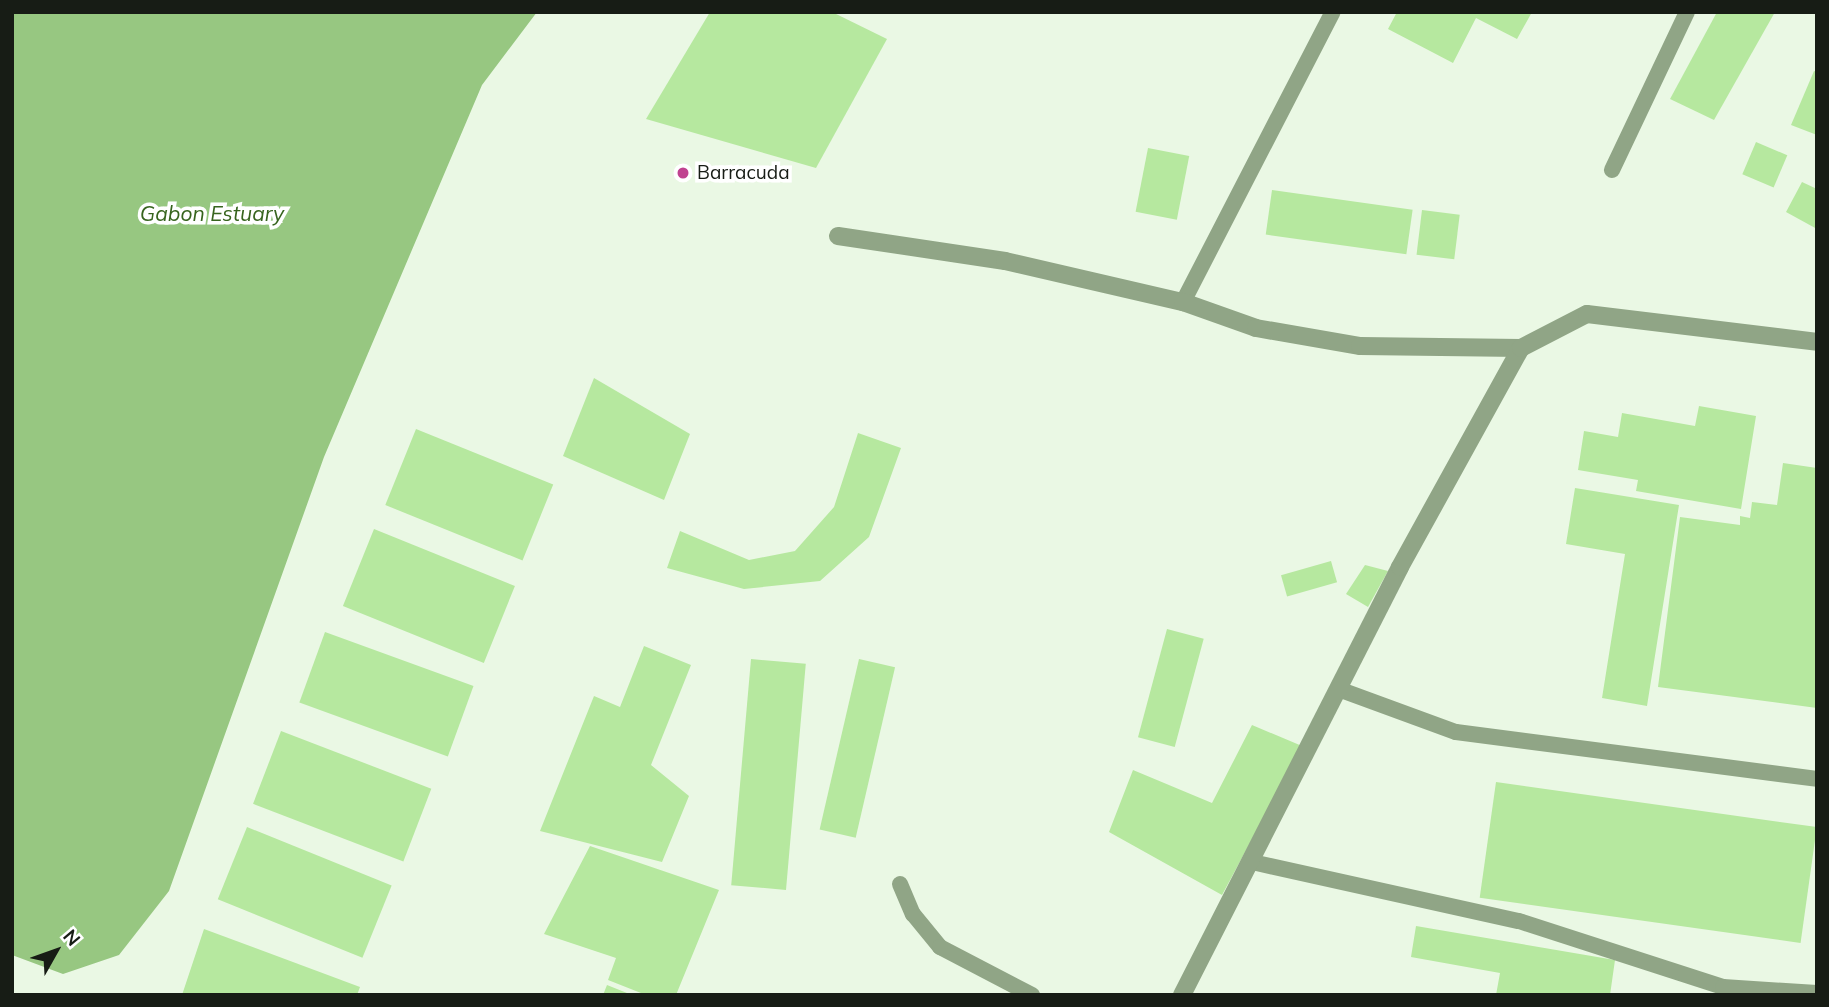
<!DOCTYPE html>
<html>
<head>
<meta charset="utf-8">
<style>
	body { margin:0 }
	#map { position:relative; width:1829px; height:1007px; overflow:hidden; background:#eaf8e4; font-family:Mulish,sans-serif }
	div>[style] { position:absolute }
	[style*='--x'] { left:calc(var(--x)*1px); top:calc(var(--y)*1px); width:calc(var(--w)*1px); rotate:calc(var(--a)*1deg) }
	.water>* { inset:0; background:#97c781 }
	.building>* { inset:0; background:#b6e89f; transform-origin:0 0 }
	.lane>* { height:16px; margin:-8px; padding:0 8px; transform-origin:8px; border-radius:8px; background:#90a586 }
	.street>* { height:18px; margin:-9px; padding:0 9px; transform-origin:9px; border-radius:9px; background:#90a586 }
	.dots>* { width:19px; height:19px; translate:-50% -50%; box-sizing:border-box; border:4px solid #fff; border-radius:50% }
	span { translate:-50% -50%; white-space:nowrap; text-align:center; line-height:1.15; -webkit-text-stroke:7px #fff; paint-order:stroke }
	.poi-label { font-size:19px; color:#171c15 }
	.left { translate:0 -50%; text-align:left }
	.water-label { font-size:21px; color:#37641e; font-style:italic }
	.frame { position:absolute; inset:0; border:14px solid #171c15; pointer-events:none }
	.north { position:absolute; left:21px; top:916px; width:70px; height:70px; -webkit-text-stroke:5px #fff; paint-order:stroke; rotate:50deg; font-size:19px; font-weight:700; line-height:28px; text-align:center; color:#171c15 }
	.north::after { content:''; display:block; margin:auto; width:24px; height:32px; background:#171c15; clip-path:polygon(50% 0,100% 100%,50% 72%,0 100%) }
</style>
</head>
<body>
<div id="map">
	<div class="water">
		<i style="clip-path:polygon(12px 12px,537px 12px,482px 85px,324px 457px,169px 891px,119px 955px,63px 974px,12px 955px)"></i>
	</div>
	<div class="building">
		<i style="clip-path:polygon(710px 12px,832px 12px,887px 39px,816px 168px,646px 119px)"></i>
		<i style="clip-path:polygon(1397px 12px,1532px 12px,1517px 39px,1476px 18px,1453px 63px,1388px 29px)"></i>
		<i style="clip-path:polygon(1717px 12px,1775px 12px,1714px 120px,1670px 99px)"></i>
		<i style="clip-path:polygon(1814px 71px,1817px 72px,1817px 135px,1791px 125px)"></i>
		<i style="left:1756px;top:142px;width:34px;height:35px;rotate:23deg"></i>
		<i style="left:1148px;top:148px;width:42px;height:65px;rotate:11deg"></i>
		<i style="clip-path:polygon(1802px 182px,1817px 189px,1817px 229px,1786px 212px)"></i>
		<i style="left:1272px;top:190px;width:142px;height:45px;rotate:8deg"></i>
		<i style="left:1422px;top:210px;width:38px;height:45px;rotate:7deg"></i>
		<i style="clip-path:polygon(594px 378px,690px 434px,664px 500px,563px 456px)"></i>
		<i style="clip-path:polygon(1699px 406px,1756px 416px,1741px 509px,1636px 491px,1638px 480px,1578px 470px,1584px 431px,1618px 437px,1622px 413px,1695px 426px)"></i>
		<i style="left:416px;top:429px;width:148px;height:82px;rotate:22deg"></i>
		<i style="clip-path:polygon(858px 433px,901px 448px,869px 537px,820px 581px,744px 589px,667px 568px,680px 531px,749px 560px,795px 551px,834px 507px)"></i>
		<i style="clip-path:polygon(1783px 463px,1817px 468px,1817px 708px,1658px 687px,1680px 517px,1740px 525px,1740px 516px,1750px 518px,1752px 502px,1777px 505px)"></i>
		<i style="clip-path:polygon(1575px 488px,1679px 505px,1647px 706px,1602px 698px,1625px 554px,1566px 544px)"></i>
		<i style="left:374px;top:529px;width:152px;height:83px;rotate:22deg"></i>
		<i style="left:1331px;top:561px;width:22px;height:52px;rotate:74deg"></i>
		<i style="clip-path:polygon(1365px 565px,1388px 571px,1368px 607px,1346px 594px)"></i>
		<i style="left:1167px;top:629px;width:38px;height:112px;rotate:15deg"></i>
		<i style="left:325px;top:632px;width:158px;height:75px;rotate:20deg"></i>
		<i style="clip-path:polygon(644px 646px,691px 665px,651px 765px,689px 796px,662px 862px,540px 831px,594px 696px,620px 707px)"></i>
		<i style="left:751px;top:659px;width:55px;height:227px;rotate:5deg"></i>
		<i style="left:859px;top:659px;width:37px;height:175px;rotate:13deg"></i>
		<i style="clip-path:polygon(1252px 725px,1302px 746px,1222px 895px,1109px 832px,1133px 770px,1212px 803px)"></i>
		<i style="left:281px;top:731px;width:161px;height:78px;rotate:21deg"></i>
		<i style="left:1496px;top:782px;width:324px;height:117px;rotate:8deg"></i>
		<i style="left:247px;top:827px;width:156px;height:78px;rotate:22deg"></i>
		<i style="clip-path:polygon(590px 846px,719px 890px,676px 995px,646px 995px,608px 980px,616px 958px,544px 934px)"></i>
		<i style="clip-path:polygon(1416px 926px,1615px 960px,1610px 995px,1496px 995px,1500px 973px,1411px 957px)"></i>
		<i style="clip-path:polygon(204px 929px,360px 987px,357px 995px,182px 995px)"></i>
		<i style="clip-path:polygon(607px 985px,632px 995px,603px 995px)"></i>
	</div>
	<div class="lane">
		<i style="--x:1612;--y:170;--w:175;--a:-64.6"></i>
		<i style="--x:1183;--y:302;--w:326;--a:-62.7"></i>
		<i style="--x:1341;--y:690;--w:122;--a:20.1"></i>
		<i style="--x:1456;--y:732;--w:364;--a:7.4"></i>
		<i style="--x:1252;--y:862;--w:273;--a:12.5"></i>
		<i style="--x:1519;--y:921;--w:214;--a:17.9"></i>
		<i style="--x:1723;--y:987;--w:94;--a:3.7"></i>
		<i style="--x:900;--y:884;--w:33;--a:67"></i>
		<i style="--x:913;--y:914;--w:43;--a:50.7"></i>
		<i style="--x:940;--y:947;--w:104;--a:27.6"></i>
	</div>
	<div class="street">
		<i style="--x:838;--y:236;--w:169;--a:8.5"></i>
		<i style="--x:1005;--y:261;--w:183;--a:13"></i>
		<i style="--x:1183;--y:302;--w:77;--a:19.6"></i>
		<i style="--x:1256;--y:328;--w:106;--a:9.8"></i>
		<i style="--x:1360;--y:346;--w:161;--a:0.7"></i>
		<i style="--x:1182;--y:995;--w:480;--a:-63"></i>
		<i style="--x:1400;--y:567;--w:250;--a:-61.1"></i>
		<i style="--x:1521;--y:348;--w:74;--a:-27.3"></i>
		<i style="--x:1587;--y:314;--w:232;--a:6.9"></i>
	</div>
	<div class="dots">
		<i style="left:683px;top:173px;background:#c04290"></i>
	</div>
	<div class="poi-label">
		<span class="left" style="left:697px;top:173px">Barracuda</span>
	</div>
	<div class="water-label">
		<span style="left:212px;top:213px">Gabon Estuary</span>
	</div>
	<div class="frame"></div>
	<div class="north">N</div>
</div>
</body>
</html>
